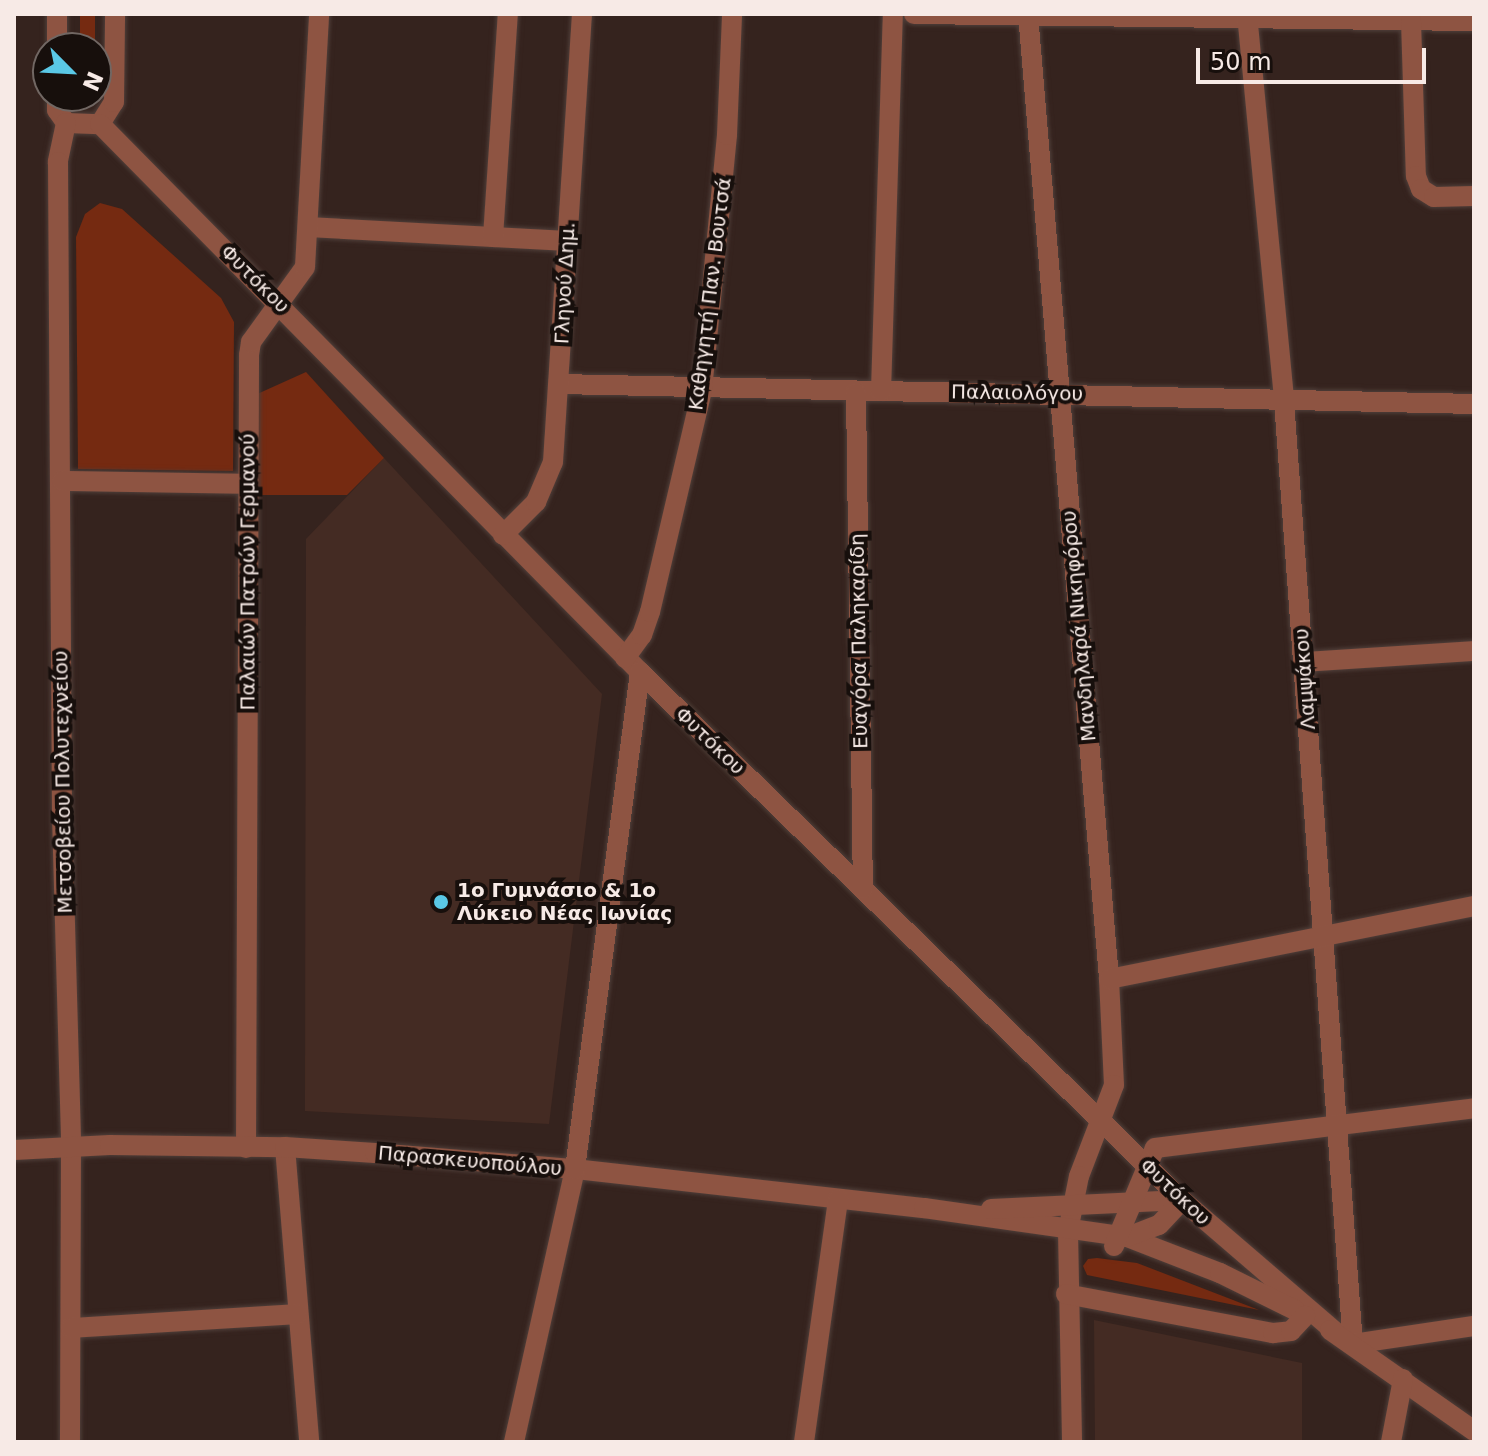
<!DOCTYPE html>
<html>
<head>
<meta charset="utf-8">
<style>
	body { margin:0 }
	#map { position:relative; width:1488px; height:1456px; overflow:hidden; background:#35231e; font-family:"DejaVu Sans",sans-serif }
	div>[style] { position:absolute }
	[style*='--x'] { left:calc(var(--x)*1px); top:calc(var(--y)*1px); width:calc(var(--w)*1px); rotate:calc(var(--a)*1deg) }
	.built>* { inset:0; background:#442b23 }
	.green>* { inset:0; background:#752a11; transform-origin:0 0 }
	.roads { filter:drop-shadow(0 0 2px #503f3a) drop-shadow(0 0 2px #503f3a) }
	.minor>* { height:20px; margin:-10px; padding:0 10px; transform-origin:10px; border-radius:10px; background:#8e5442 }
	.dots>* { width:22px; height:22px; translate:-50% -50%; box-sizing:border-box; border:4px solid #170f0c; border-radius:50% }
	span { translate:-50% -50%; white-space:nowrap; text-align:center; line-height:1.15; -webkit-text-stroke:8px #170f0c; paint-order:stroke }
	.street-label { font-size:20px; color:#f7eae6 }
	.poi-label { font-size:20px; color:#f7eae6; font-weight:700 }
	.left { translate:0 -50%; text-align:left }
	.frame { position:absolute; inset:0; border:16px solid #f7eae6; pointer-events:none }
	.north { position:absolute; left:32px; top:32px; width:80px; height:80px; box-sizing:border-box; background:#170f0c; border:2px solid #716763; border-radius:50%; rotate:114deg; font-size:22px; font-weight:700; line-height:32px; text-align:center; color:#f7eae6 }
	.north::after { content:''; display:block; margin:auto; width:28px; height:36px; background:#5ac8e6; clip-path:polygon(50% 0,100% 100%,50% 72%,0 100%) }
	.scale { position:absolute; left:1196px; top:48px; width:230px; height:36px; box-sizing:border-box; border:4px solid #f7eae6; border-top:0; padding-left:10px; font-size:24px; line-height:28px; white-space:nowrap; color:#f7eae6; -webkit-text-stroke:6px #170f0c; paint-order:stroke }
</style>
</head>
<body>
<div id="map">
	<div class="built">
		<i style="clip-path:polygon(384px 458px,602px 694px,549px 1124px,305px 1111px,306px 539px)"></i>
		<i style="clip-path:polygon(1094px 1320px,1302px 1363px,1302px 1442px,1095px 1442px)"></i>
	</div>
	<div class="green">
		<i style="left:80px;top:14px;width:15px;height:34px"></i>
		<i style="clip-path:polygon(100px 203px,122px 209px,221px 298px,234px 322px,233px 471px,78px 469px,76px 237px,85px 214px)"></i>
		<i style="clip-path:polygon(306px 372px,384px 458px,347px 495px,253px 495px,255px 395px)"></i>
		<i style="clip-path:polygon(1097px 1258px,1137px 1263px,1259px 1310px,1087px 1275px,1083px 1266px,1088px 1259px)"></i>
	</div>
	<div class="roads">
		<div class="minor">
			<i style="--x:914;--y:14;--w:560;--a:0.72"></i>
			<i style="--x:1028;--y:14;--w:968;--a:85.2"></i>
			<i style="--x:1109;--y:979;--w:106;--a:87.3"></i>
			<i style="--x:1114;--y:1085;--w:97;--a:111"></i>
			<i style="--x:1079;--y:1176;--w:56;--a:101.3"></i>
			<i style="--x:1068;--y:1231;--w:211;--a:88.9"></i>
			<i style="--x:1247;--y:14;--w:389;--a:84.5"></i>
			<i style="--x:1284;--y:401;--w:946;--a:85.82"></i>
			<i style="--x:1353;--y:1344;--w:122;--a:-8.5"></i>
			<i style="--x:1411;--y:21;--w:155;--a:88.2"></i>
			<i style="--x:1416;--y:176;--w:14;--a:69"></i>
			<i style="--x:1421;--y:189;--w:15;--a:32"></i>
			<i style="--x:1434;--y:197;--w:40;--a:-1.4"></i>
			<i style="--x:57;--y:48;--w:34;--a:-90"></i>
			<i style="--x:57;--y:96;--w:14;--a:90"></i>
			<i style="--x:57;--y:110;--w:16;--a:55"></i>
			<i style="--x:66;--y:123;--w:34;--a:2"></i>
			<i style="--x:100;--y:124;--w:26;--a:-58"></i>
			<i style="--x:114;--y:102;--w:88;--a:-89.3"></i>
			<i style="--x:66;--y:123;--w:40;--a:102"></i>
			<i style="--x:58;--y:162;--w:654;--a:89.65"></i>
			<i style="--x:62;--y:816;--w:331;--a:88.4"></i>
			<i style="--x:71;--y:1147;--w:295;--a:90.2"></i>
			<i style="--x:100;--y:124;--w:769;--a:45.42"></i>
			<i style="--x:640;--y:672;--w:757;--a:44.25"></i>
			<i style="--x:1182;--y:1200;--w:208;--a:40.7"></i>
			<i style="--x:308;--y:227;--w:260;--a:3.1"></i>
			<i style="--x:493;--y:237;--w:224;--a:-86.2"></i>
			<i style="--x:559;--y:384;--w:915;--a:1.25"></i>
			<i style="--x:881;--y:391;--w:377;--a:-88.2"></i>
			<i style="--x:856;--y:393;--w:496;--a:89.2"></i>
			<i style="--x:62;--y:481;--w:186;--a:0.9"></i>
			<i style="--x:503;--y:535;--w:47;--a:-45"></i>
			<i style="--x:536;--y:502;--w:43;--a:-67"></i>
			<i style="--x:553;--y:462;--w:449;--a:-86.3"></i>
			<i style="--x:625;--y:658;--w:29;--a:-54"></i>
			<i style="--x:642;--y:635;--w:24;--a:-71"></i>
			<i style="--x:650;--y:612;--w:228;--a:-76.8"></i>
			<i style="--x:702;--y:390;--w:256;--a:-84.4"></i>
			<i style="--x:727;--y:135;--w:121;--a:-87.6"></i>
			<i style="--x:1304;--y:662;--w:170;--a:-3.7"></i>
			<i style="--x:1109;--y:979;--w:372;--a:-11.3"></i>
			<i style="--x:285;--y:1147;--w:296;--a:85.3"></i>
			<i style="--x:246;--y:1148;--w:793;--a:-89.78"></i>
			<i style="--x:249;--y:355;--w:13;--a:-81"></i>
			<i style="--x:251;--y:342;--w:92;--a:-54.2"></i>
			<i style="--x:305;--y:267;--w:253;--a:-86.8"></i>
			<i style="--x:14;--y:1150;--w:96;--a:-3"></i>
			<i style="--x:110;--y:1145;--w:175;--a:0.7"></i>
			<i style="--x:285;--y:1147;--w:90;--a:3.8"></i>
			<i style="--x:375;--y:1153;--w:201;--a:4.6"></i>
			<i style="--x:575;--y:1169;--w:351;--a:6.4"></i>
			<i style="--x:924;--y:1208;--w:205;--a:8.1"></i>
			<i style="--x:1127;--y:1237;--w:100;--a:21.2"></i>
			<i style="--x:1220;--y:1273;--w:84;--a:26.3"></i>
			<i style="--x:991;--y:1209;--w:191;--a:-2.7"></i>
			<i style="--x:1127;--y:1237;--w:34;--a:-21"></i>
			<i style="--x:1159;--y:1225;--w:34;--a:-47"></i>
			<i style="--x:1114;--y:1246;--w:106;--a:-67.3"></i>
			<i style="--x:1155;--y:1148;--w:321;--a:-7.1"></i>
			<i style="--x:1066;--y:1294;--w:211;--a:10.7"></i>
			<i style="--x:1273;--y:1333;--w:18;--a:-6"></i>
			<i style="--x:1291;--y:1331;--w:21;--a:-47"></i>
			<i style="--x:71;--y:1328;--w:226;--a:-3.5"></i>
			<i style="--x:1330;--y:1330;--w:176;--a:35"></i>
			<i style="--x:514;--y:1442;--w:280;--a:-77.4"></i>
			<i style="--x:575;--y:1169;--w:501;--a:-82.55"></i>
			<i style="--x:804;--y:1442;--w:245;--a:-82"></i>
			<i style="--x:1391;--y:1442;--w:64;--a:-79.2"></i>
		</div>
	</div>
	<div class="dots">
		<i style="left:441px;top:902px;background:#5ac8e6"></i>
	</div>
	<div class="street-label">
		<span style="left:255px;top:279px;rotate:45deg">Φυτόκου</span>
		<span style="left:565px;top:283px;rotate:-87deg">Γληνού Δημ.</span>
		<span style="left:710px;top:294px;rotate:-83deg">Καθηγητή Παν. Βουτσά</span>
		<span style="left:1017px;top:393px;rotate:1deg">Παλαιολόγου</span>
		<span style="left:248px;top:572px;rotate:-90deg">Παλαιών Πατρών Γερμανού</span>
		<span style="left:1079px;top:626px;rotate:-95deg">Μανδηλαρά Νικηφόρου</span>
		<span style="left:859px;top:641px;rotate:-91deg">Ευαγόρα Παληκαρίδη</span>
		<span style="left:1305px;top:679px;rotate:-94deg">Λαμψάκου</span>
		<span style="left:710px;top:741px;rotate:44deg">Φυτόκου</span>
		<span style="left:63px;top:782px;rotate:-91deg">Μετσοβείου Πολυτεχνείου</span>
		<span style="left:470px;top:1161px;rotate:5deg">Παρασκευοπούλου</span>
		<span style="left:1175px;top:1192px;rotate:43deg">Φυτόκου</span>
	</div>
	<div class="poi-label">
		<span class="left" style="left:457px;top:902px">1ο Γυμνάσιο &amp; 1ο<br>Λύκειο Νέας Ιωνίας</span>
	</div>
	<div class="frame"></div>
	<div class="north">N</div>
	<div class="scale">50 m</div>
</div>
</body>
</html>
